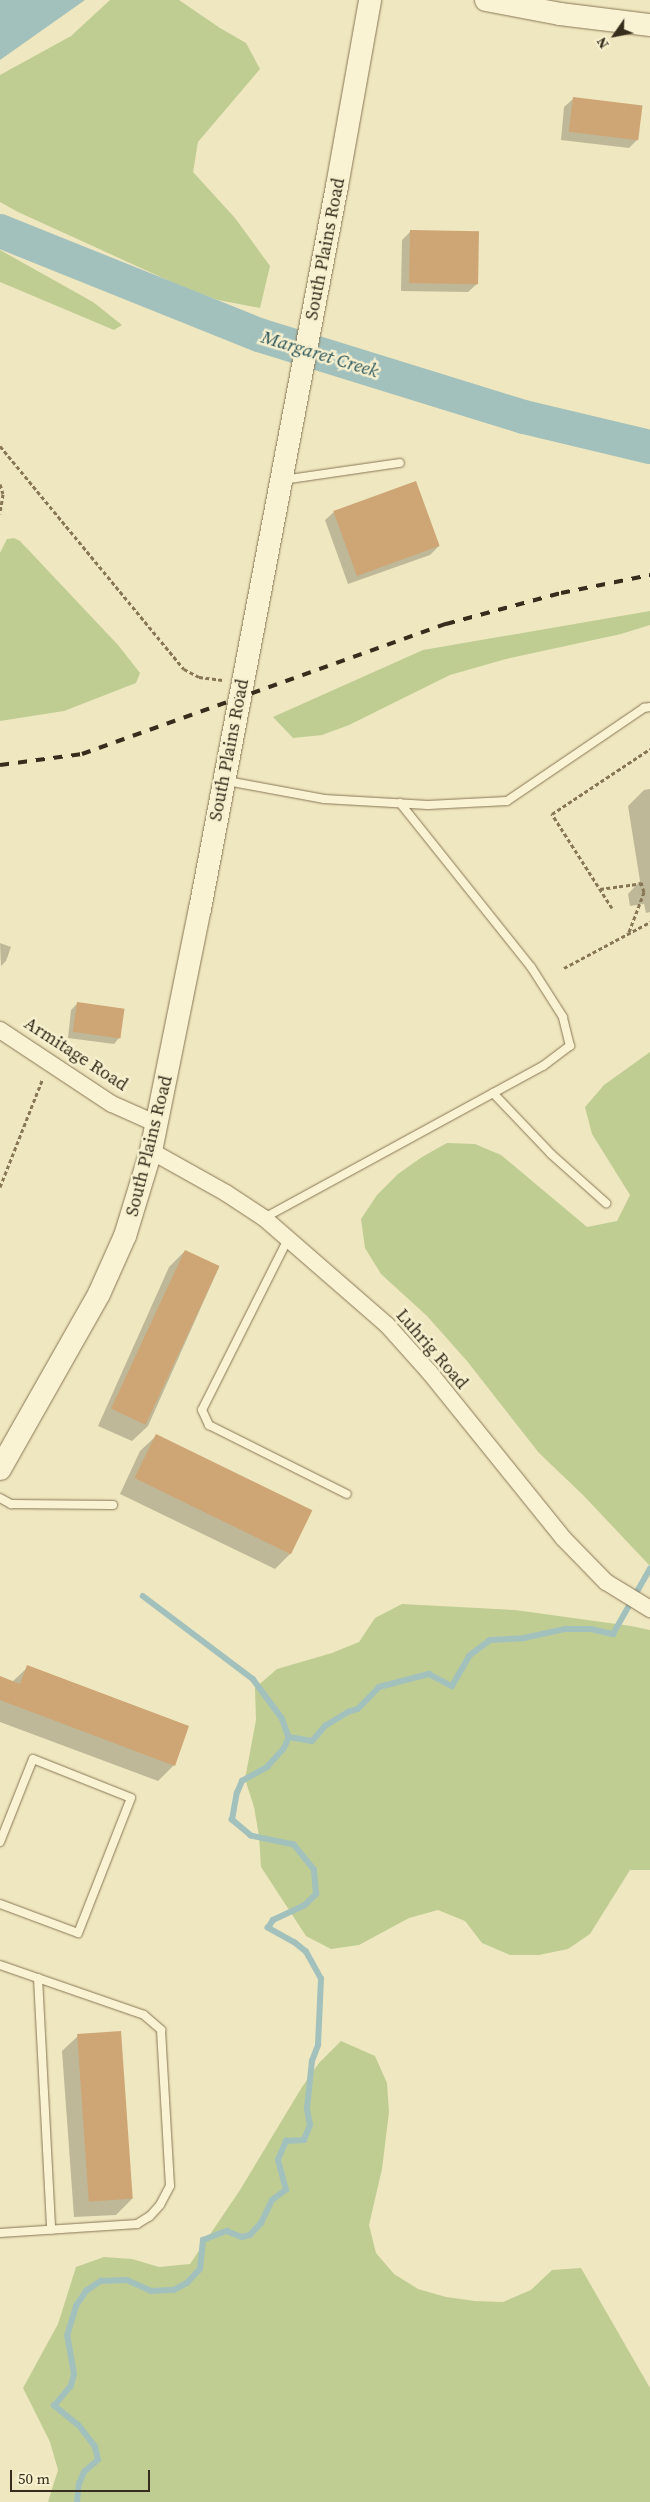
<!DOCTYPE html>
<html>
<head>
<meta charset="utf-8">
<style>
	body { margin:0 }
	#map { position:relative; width:650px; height:2502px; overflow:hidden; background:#efe7bf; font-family:"Source Serif 4",serif }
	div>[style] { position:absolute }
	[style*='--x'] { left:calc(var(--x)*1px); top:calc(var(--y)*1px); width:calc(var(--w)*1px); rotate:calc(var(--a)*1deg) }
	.green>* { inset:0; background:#bfcd93 }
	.water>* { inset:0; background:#a3c1bc }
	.shadow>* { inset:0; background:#0003 }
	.stream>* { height:5.5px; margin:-2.75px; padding:0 2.75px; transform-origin:2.75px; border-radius:2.75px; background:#a3c1bc }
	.river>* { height:34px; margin:-17px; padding:0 17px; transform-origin:17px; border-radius:17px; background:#a3c1bc }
	.building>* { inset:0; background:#cea574; transform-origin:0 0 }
	.path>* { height:3px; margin-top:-1.5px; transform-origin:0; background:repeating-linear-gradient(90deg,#887757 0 4px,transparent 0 6.5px) }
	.roads { filter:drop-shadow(0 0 1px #887757) drop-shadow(0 0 1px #887757) }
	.service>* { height:8px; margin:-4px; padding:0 4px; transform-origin:4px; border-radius:4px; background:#faf3d3 }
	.minor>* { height:16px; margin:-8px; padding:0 8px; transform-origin:8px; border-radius:8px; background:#faf3d3 }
	.secondary>* { height:22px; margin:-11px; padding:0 11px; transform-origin:11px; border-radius:11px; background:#faf3d3 }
	.rail>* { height:4px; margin-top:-2px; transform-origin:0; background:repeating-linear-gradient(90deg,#372d1c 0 9px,transparent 0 18px) }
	span { translate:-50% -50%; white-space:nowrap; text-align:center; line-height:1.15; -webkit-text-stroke:5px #f6f0cf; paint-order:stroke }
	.street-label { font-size:18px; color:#372d1c }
	.water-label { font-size:19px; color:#2b5558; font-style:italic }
	.north { position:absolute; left:590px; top:10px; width:50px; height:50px; -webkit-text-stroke:4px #f6f0cf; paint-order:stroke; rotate:237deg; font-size:14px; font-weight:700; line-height:20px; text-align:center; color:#372d1c }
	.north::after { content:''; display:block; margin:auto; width:18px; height:22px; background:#372d1c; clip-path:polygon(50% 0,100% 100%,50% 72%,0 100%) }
	.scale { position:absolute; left:10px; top:2470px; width:140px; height:22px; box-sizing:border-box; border:2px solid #372d1c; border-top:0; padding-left:6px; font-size:15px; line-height:18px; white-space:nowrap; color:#372d1c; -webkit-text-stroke:4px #f6f0cf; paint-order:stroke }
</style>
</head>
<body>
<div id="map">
	<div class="green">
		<i style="clip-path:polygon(110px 0,179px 0,220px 28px,246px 43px,260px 69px,198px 142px,193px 172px,235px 218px,270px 266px,260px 308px,218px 300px,187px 289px,18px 212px,0 202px,0 75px,71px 36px)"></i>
		<i style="clip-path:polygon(0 250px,93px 302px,122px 325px,114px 330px,0 282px)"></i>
		<i style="clip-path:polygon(14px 538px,20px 541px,118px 645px,140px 673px,136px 683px,64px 711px,0 721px,0 553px,7px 539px)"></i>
		<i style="clip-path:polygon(650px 611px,650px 625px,621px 634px,506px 659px,450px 675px,349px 725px,322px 735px,293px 738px,273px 717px,423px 650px)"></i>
		<i style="clip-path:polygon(650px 1052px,650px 1566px,583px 1495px,539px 1453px,467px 1361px,427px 1316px,381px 1274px,365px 1248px,361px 1219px,377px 1195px,398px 1174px,422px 1157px,447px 1143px,475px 1144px,501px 1155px,587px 1227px,617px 1221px,630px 1195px,592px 1134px,585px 1107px,604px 1085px)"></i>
		<i style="clip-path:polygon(402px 1604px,515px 1610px,631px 1626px,650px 1630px,650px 1870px,630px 1870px,590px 1934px,568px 1949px,539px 1955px,510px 1955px,482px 1943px,465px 1921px,438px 1910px,409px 1918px,359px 1945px,331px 1949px,306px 1936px,261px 1867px,259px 1836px,254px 1807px,245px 1779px,256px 1720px,255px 1688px,277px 1669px,332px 1653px,359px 1642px,375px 1618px)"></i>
		<i style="clip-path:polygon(341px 2041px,375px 2056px,387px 2083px,389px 2112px,382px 2169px,369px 2225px,376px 2253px,394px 2274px,418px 2289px,446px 2297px,475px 2301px,503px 2302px,531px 2290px,552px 2270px,581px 2268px,650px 2388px,650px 2502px,48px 2502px,58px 2470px,50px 2442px,23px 2388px,58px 2324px,76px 2267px,104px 2257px,132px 2259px,159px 2267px,190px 2264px,240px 2190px,302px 2087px,319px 2063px)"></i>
	</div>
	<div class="water">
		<i style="clip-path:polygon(0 0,85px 0,0 60px)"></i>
	</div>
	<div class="shadow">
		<i style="clip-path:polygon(573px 99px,638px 139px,629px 148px,561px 140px,564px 107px)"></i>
		<i style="clip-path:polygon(411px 231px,477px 284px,468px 292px,401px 291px,402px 240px)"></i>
		<i style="clip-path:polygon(334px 512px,439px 546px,430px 555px,348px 584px,325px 520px)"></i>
		<i style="clip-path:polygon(650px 789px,650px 912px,646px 913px,644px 904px,630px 906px,628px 894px,640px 881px,628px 806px,644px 790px)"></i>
		<i style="clip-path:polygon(0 943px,11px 947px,6px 961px,1px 966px)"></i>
		<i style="clip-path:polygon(77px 1004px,119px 1038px,114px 1044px,68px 1038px,71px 1010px)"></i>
		<i style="clip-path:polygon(185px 1251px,219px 1267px,148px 1426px,132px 1441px,98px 1426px,169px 1267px)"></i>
		<i style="clip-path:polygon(156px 1436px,291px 1553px,275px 1569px,120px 1494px,140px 1451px)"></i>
		<i style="clip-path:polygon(28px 1667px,174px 1765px,158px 1781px,0 1722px,0 1678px,12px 1682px)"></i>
		<i style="clip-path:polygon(78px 2036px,132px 2199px,116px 2215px,74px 2217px,62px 2051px)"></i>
	</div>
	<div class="stream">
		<i style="--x:143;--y:1596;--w:138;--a:37"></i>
		<i style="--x:253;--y:1679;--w:49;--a:53.4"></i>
		<i style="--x:282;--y:1718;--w:20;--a:70"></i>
		<i style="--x:77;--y:2502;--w:18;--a:-84"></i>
		<i style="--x:79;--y:2484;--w:13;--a:-67"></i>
		<i style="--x:84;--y:2472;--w:18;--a:-41"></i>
		<i style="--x:98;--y:2460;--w:13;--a:-103"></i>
		<i style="--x:95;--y:2447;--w:26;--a:-127"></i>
		<i style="--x:79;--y:2426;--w:32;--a:-141"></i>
		<i style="--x:54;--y:2406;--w:26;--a:-50"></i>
		<i style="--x:71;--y:2386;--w:12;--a:-76"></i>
		<i style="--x:74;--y:2374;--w:39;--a:-100"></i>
		<i style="--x:67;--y:2336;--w:31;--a:-73"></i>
		<i style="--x:76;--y:2306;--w:18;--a:-56"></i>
		<i style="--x:86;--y:2291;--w:18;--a:-34"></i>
		<i style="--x:101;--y:2281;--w:26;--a:-2"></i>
		<i style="--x:127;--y:2280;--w:27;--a:24"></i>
		<i style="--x:152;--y:2291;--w:22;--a:-3"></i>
		<i style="--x:174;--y:2290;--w:15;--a:-28"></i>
		<i style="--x:187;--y:2283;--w:19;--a:-47"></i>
		<i style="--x:200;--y:2269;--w:29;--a:-84"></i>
		<i style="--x:203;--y:2240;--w:26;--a:-21"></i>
		<i style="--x:227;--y:2231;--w:16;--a:22"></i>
		<i style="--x:242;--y:2237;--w:8;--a:-14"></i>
		<i style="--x:250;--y:2235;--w:16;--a:-47"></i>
		<i style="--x:261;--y:2223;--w:25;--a:-64"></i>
		<i style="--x:272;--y:2200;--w:17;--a:-36"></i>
		<i style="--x:286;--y:2190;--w:31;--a:-105"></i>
		<i style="--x:278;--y:2160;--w:21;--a:-67"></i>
		<i style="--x:286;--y:2141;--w:18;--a:-3"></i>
		<i style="--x:304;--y:2140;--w:16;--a:-68"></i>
		<i style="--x:310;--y:2125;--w:16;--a:-101"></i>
		<i style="--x:307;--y:2109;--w:48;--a:-84.1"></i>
		<i style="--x:312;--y:2061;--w:17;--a:-69"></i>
		<i style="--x:318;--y:2045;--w:66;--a:-87.4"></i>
		<i style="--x:321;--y:1979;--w:31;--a:-119"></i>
		<i style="--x:306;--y:1952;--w:14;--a:-141"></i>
		<i style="--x:295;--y:1943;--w:31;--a:-151"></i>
		<i style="--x:268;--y:1928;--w:9;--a:-58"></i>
		<i style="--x:273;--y:1920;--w:35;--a:-25"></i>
		<i style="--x:305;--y:1905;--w:16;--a:-45"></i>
		<i style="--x:316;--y:1894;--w:24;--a:-95"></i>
		<i style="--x:314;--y:1870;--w:32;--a:-129"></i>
		<i style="--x:294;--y:1845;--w:44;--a:-168.2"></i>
		<i style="--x:251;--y:1836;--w:25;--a:-140"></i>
		<i style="--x:232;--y:1820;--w:27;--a:-80"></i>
		<i style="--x:237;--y:1793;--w:13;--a:-67"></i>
		<i style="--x:242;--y:1781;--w:29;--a:-29"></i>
		<i style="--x:267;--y:1767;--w:25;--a:-48"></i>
		<i style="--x:284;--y:1748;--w:12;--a:-66"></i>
		<i style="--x:289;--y:1737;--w:23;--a:10"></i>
		<i style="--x:312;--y:1741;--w:20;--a:-49"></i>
		<i style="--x:325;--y:1726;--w:27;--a:-31"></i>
		<i style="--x:348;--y:1712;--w:10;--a:-17"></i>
		<i style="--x:358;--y:1709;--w:30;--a:-46"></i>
		<i style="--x:379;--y:1687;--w:52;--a:-14.6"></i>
		<i style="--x:429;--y:1674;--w:26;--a:28"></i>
		<i style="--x:452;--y:1686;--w:34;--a:-60"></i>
		<i style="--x:469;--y:1656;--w:26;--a:-37"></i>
		<i style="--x:490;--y:1640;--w:34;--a:-3"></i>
		<i style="--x:524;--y:1638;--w:42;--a:-12.4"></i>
		<i style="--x:565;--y:1629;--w:26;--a:0"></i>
		<i style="--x:591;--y:1629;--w:23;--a:13"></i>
		<i style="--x:613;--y:1634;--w:75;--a:-60.4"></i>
	</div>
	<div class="river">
		<i style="--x:0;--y:231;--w:279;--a:21.9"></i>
		<i style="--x:259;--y:335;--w:277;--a:17.2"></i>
		<i style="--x:524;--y:417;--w:130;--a:13.4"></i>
	</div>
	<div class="building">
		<i style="left:573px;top:97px;width:70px;height:35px;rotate:7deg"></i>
		<i style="left:410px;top:230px;width:69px;height:53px;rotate:1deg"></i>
		<i style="left:416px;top:481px;width:69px;height:88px;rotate:70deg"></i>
		<i style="left:77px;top:1002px;width:48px;height:30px;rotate:8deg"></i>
		<i style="left:185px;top:1250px;width:38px;height:175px;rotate:25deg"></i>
		<i style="left:156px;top:1434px;width:174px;height:49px;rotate:26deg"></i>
		<i style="clip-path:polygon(27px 1665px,189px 1726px,175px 1766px,0 1700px,0 1676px,20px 1684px)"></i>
		<i style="left:121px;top:2031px;width:168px;height:44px;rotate:86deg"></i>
	</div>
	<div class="path">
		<i style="--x:0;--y:446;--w:289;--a:50.5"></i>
		<i style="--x:184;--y:669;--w:17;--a:28"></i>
		<i style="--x:199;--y:677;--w:24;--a:7"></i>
		<i style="--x:0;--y:484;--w:10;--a:73"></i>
		<i style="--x:3;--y:494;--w:20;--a:99"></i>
		<i style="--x:600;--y:889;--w:44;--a:-7.8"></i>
		<i style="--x:612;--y:908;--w:112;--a:-122.6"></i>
		<i style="--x:552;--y:814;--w:118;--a:-33.6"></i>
		<i style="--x:629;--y:932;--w:43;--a:-69.4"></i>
		<i style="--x:644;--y:892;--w:9;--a:-108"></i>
		<i style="--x:564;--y:968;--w:98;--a:-28.1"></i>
		<i style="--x:0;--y:1187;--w:117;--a:-68.5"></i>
	</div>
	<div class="roads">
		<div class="service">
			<i style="--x:283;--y:480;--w:118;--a:-8.3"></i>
			<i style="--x:227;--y:781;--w:99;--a:10.5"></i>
			<i style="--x:324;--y:799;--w:104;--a:3.3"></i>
			<i style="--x:428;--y:805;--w:79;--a:-2.9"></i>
			<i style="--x:507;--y:801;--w:166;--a:-34.2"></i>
			<i style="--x:644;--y:708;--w:6;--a:-9"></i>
			<i style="--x:493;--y:1093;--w:84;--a:46.4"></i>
			<i style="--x:551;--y:1154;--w:74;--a:41.7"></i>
			<i style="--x:264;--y:1218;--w:318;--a:-28.6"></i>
			<i style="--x:543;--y:1066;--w:34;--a:-37"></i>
			<i style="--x:570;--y:1046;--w:30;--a:-104"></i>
			<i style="--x:563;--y:1017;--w:59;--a:-122.6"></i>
			<i style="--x:531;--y:967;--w:210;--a:-128.6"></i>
			<i style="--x:288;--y:1239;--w:191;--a:116.7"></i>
			<i style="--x:202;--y:1410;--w:17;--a:65"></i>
			<i style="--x:209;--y:1425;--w:154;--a:26.6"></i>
			<i style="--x:0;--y:1498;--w:13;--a:29"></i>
			<i style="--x:11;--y:1504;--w:102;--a:0.6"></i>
			<i style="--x:0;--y:1842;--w:89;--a:-68.3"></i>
			<i style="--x:33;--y:1759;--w:105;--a:21.7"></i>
			<i style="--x:131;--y:1798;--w:145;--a:111.4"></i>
			<i style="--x:78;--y:1933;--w:83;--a:-159.6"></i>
			<i style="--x:0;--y:1965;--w:152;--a:19.1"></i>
			<i style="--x:144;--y:2015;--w:23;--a:41"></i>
			<i style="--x:161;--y:2030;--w:156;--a:86.7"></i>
			<i style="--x:170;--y:2186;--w:21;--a:118"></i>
			<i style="--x:160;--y:2205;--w:15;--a:132"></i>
			<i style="--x:150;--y:2216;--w:15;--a:148"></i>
			<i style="--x:137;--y:2224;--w:137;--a:176.2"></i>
			<i style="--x:38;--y:1978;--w:252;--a:87"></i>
		</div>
		<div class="minor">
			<i style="--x:0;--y:1030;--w:134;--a:33.5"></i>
			<i style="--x:112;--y:1104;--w:49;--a:24"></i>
			<i style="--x:151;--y:1151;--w:86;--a:29.2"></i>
			<i style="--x:226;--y:1193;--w:45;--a:33.3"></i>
			<i style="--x:264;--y:1218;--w:163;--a:41"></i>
			<i style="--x:387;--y:1325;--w:64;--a:48.1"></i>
			<i style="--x:430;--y:1373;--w:212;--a:51.1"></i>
			<i style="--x:563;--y:1538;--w:62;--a:45.7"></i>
			<i style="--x:606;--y:1582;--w:52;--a:31.5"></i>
		</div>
		<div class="secondary">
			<i style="--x:486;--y:0;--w:75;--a:10.7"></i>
			<i style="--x:560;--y:14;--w:91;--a:7"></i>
			<i style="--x:0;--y:1469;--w:201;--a:-60.5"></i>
			<i style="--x:99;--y:1294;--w:64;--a:-65.9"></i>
			<i style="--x:125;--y:1236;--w:89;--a:-73"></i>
			<i style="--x:151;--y:1151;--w:247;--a:-78.6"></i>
			<i style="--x:200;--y:909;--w:736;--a:-79.27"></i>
			<i style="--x:337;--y:186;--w:189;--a:-79.9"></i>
		</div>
	</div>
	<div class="rail">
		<i style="--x:0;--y:765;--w:83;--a:-7.6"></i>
		<i style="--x:82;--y:754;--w:387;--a:-19.7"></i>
		<i style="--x:446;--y:624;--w:119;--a:-15.1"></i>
		<i style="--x:561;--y:593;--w:91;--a:-11.4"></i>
	</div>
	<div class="street-label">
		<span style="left:325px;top:249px;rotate:-79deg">South Plains Road</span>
		<span style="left:229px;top:750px;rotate:-79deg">South Plains Road</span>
		<span style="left:76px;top:1054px;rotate:33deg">Armitage Road</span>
		<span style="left:149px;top:1146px;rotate:-76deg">South Plains Road</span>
		<span style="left:432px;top:1349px;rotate:49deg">Luhrig Road</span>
	</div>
	<div class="water-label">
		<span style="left:320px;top:354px;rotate:17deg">Margaret Creek</span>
	</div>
	<div class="north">N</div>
	<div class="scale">50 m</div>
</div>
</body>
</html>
